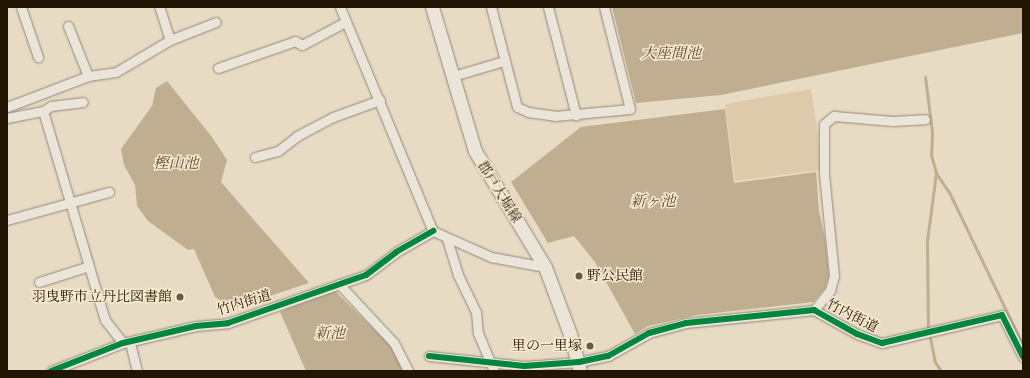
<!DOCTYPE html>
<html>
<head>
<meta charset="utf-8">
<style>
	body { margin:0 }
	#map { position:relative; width:1030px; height:378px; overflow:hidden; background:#e8dbc4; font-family:Alegreya,"Noto Serif JP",serif }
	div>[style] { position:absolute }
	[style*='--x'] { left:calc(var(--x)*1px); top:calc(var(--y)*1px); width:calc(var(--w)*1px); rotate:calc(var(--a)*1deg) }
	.green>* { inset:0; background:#dccaab }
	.water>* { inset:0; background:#c0ae90 }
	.stream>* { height:3px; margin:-1.5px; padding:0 1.5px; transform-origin:1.5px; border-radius:1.5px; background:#c0ae90 }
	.roads { filter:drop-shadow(0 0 1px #91887a) drop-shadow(0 0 1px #91887a) }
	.street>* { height:9px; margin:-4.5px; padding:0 4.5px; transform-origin:4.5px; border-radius:4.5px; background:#ebe4d9 }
	.secondary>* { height:13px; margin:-6.5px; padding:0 6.5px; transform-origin:6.5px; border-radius:6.5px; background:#ebe4d9 }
	.cycleway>* { height:6px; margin:-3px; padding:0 3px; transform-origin:3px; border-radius:3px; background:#00873e }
	.dots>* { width:11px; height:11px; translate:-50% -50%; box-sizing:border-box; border:2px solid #faeacf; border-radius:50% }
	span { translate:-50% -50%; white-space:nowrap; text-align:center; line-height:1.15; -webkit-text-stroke:3px #faeacf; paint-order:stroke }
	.street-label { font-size:14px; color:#221504 }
	.poi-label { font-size:14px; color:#221504 }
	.left { translate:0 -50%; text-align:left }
	.right { translate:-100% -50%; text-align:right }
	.water-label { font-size:15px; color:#5a4a33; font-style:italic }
	.frame { position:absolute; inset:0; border:8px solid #221504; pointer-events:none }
</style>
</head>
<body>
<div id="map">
	<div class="green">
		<i style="clip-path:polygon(811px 89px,818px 134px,820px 170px,735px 181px,725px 104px)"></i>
	</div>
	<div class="water">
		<i style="clip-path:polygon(612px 7px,1023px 7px,1023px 33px,721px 95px,636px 103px)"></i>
		<i style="clip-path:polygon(167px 81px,212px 137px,227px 160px,221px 182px,309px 283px,234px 308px,215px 297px,194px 249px,188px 250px,148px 221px,137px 206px,135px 185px,124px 165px,121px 149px,152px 106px,156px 88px)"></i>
		<i style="clip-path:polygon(725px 109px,734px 183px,816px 172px,819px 211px,825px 238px,829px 275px,825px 289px,813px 302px,697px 315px,648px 326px,635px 334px,595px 262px,574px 236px,548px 243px,511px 182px,581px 127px)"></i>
		<i style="clip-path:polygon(334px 290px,394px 349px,403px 371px,306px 371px,280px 312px)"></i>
	</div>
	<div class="stream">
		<i style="--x:925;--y:77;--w:55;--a:82.7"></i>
		<i style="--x:932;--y:132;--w:23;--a:92"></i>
		<i style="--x:931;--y:155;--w:19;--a:74"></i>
		<i style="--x:936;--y:173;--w:23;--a:56"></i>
		<i style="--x:949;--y:192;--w:171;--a:64.3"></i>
		<i style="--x:928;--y:328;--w:87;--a:-90.7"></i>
		<i style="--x:927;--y:241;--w:69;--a:-82.5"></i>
		<i style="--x:930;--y:337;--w:25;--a:79"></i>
		<i style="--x:935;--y:362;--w:11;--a:56"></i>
	</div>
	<div class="roads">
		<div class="street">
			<i style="--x:21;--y:7;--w:53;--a:71.2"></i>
			<i style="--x:340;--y:7;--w:243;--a:67.5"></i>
			<i style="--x:491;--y:7;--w:103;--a:75.4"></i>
			<i style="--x:517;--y:107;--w:12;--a:24"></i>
			<i style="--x:528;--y:112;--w:27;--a:8"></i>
			<i style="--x:555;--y:116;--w:75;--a:-5.3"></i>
			<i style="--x:630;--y:109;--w:105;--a:-104.3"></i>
			<i style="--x:548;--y:7;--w:112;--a:75.5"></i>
			<i style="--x:68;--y:26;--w:54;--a:68.2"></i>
			<i style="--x:170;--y:40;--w:49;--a:-21.4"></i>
			<i style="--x:218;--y:68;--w:82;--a:-19.3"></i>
			<i style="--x:295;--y:41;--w:8;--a:30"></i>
			<i style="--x:302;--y:45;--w:49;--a:-28.1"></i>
			<i style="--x:453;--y:76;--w:53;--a:-16.4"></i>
			<i style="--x:7;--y:107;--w:87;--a:-20.9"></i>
			<i style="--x:88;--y:76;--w:28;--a:-8"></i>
			<i style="--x:116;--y:72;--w:63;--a:-30.7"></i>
			<i style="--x:170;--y:40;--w:35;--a:-108"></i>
			<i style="--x:43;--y:111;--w:218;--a:73.5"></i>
			<i style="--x:105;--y:320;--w:29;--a:52"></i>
			<i style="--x:7;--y:118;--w:37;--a:-11"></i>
			<i style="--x:43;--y:111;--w:9;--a:-32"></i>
			<i style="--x:51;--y:106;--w:32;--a:-7"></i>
			<i style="--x:255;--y:157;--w:24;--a:-15"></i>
			<i style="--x:278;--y:151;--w:24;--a:-38"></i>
			<i style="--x:297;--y:136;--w:41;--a:-27.8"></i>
			<i style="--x:333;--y:117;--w:50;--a:-19.9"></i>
			<i style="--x:7;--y:220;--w:106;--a:-15.4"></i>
			<i style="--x:433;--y:231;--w:64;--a:24.1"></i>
			<i style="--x:491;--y:257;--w:55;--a:10.5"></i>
			<i style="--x:447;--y:239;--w:38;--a:73"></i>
			<i style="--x:458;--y:275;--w:41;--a:64.1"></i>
			<i style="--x:476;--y:312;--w:21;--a:85"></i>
			<i style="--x:478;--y:333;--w:41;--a:67.2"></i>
			<i style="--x:39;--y:282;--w:52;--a:-17.7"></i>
			<i style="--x:339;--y:284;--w:81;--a:47"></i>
			<i style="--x:394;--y:343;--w:31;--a:63"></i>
			<i style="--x:814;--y:310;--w:26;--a:-51"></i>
			<i style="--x:830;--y:290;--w:15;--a:-74"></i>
			<i style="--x:834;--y:276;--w:102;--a:-95.6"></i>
			<i style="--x:824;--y:174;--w:50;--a:-90"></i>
			<i style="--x:824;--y:124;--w:13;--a:-39"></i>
			<i style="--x:834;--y:116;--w:58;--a:4.9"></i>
			<i style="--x:892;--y:121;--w:33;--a:-3"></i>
			<i style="--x:130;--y:343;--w:29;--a:76"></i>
			<i style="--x:429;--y:356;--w:96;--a:6"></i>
			<i style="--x:524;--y:366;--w:55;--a:-4.2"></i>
			<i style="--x:579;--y:362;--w:30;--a:-12"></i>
			<i style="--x:608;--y:356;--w:47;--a:-29.3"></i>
			<i style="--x:649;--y:333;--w:38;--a:-15"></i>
			<i style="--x:686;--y:323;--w:129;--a:-5.8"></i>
			<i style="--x:814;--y:310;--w:49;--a:29.2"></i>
			<i style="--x:857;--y:334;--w:27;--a:20"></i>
			<i style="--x:882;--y:343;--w:123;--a:-13.1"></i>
			<i style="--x:1002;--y:315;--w:47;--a:63.4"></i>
			<i style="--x:51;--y:371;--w:77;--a:-21.3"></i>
			<i style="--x:123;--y:343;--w:75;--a:-13.1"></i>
			<i style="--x:196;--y:326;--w:32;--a:-5"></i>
			<i style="--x:228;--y:323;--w:146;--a:-19.2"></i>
			<i style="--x:366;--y:275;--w:38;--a:-37"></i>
			<i style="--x:396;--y:252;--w:43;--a:-29.6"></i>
		</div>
		<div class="secondary">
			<i style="--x:432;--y:7;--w:150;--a:73.4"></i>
			<i style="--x:475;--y:151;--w:135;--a:58.9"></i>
			<i style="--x:545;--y:267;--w:72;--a:69.5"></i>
			<i style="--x:570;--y:334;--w:38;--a:75"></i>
		</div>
	</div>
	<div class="cycleway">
		<i style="--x:429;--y:356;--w:96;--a:6"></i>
		<i style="--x:524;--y:366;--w:55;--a:-4.2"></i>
		<i style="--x:579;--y:362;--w:30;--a:-12"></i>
		<i style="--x:608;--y:356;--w:47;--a:-29.3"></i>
		<i style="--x:649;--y:333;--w:38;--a:-15"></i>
		<i style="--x:686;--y:323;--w:129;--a:-5.8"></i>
		<i style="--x:814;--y:310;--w:49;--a:29.2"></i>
		<i style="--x:857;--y:334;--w:27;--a:20"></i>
		<i style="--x:882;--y:343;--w:123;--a:-13.1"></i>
		<i style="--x:1002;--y:315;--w:47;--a:63.4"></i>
		<i style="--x:51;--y:371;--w:77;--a:-21.3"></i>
		<i style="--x:123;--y:343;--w:75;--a:-13.1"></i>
		<i style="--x:196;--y:326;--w:32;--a:-5"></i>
		<i style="--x:228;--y:323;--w:146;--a:-19.2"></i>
		<i style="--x:366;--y:275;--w:38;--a:-37"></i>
		<i style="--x:396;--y:252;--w:43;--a:-29.6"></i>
	</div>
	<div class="dots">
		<i style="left:579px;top:276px;background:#675a47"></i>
		<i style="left:180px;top:297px;background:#675a47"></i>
		<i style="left:590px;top:346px;background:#675a47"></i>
	</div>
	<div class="street-label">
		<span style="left:499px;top:192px;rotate:58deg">郡戸大堀線</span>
		<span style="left:244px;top:303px;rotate:-17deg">竹内街道</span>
		<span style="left:852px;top:316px;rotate:27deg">竹内街道</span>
	</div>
	<div class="poi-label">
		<span class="left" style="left:587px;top:276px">野公民館</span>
		<span class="right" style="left:172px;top:297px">羽曳野市立丹比図書館</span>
		<span class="right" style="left:582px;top:346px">里の一里塚</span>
	</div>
	<div class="water-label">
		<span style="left:671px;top:54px">大座間池</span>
		<span style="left:176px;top:164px">樫山池</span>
		<span style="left:653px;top:202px">新ヶ池</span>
		<span style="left:330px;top:334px">新池</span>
	</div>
	<div class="frame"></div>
</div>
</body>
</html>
